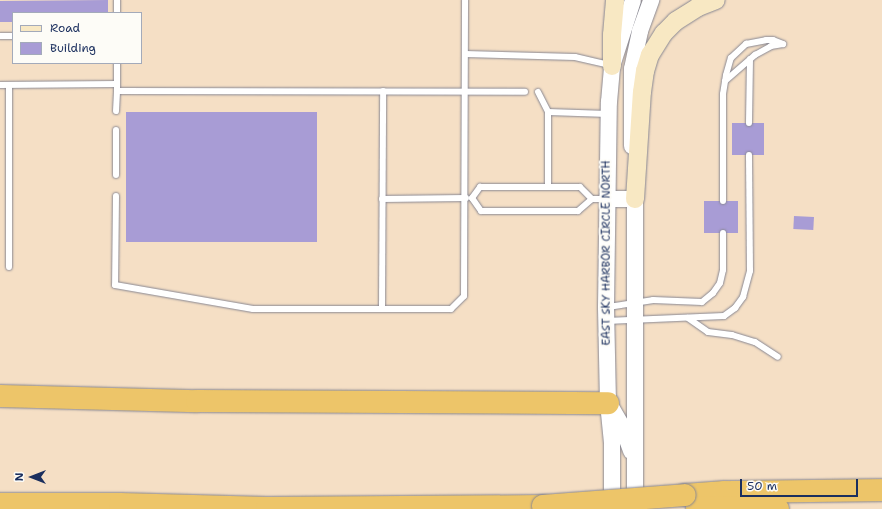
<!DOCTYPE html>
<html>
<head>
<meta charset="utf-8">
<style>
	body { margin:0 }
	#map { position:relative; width:882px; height:509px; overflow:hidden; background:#f5dfc5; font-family:"Shantell Sans",sans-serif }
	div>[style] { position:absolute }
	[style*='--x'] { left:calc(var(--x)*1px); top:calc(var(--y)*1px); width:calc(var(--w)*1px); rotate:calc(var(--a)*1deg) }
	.building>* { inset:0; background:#a89cd5; transform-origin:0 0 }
	.roads { filter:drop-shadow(0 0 1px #888792) drop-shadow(0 0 1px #888792) }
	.service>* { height:6px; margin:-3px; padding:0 3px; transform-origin:3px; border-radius:3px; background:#fff }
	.tertiary>* { height:16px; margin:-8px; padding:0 8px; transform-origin:8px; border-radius:8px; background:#fff }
	.secondary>* { height:18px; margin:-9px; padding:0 9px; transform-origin:9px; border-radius:9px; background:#f8e8c3 }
	.motorway>* { height:22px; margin:-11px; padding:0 11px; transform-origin:11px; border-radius:11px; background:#edc569 }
	.bridges { filter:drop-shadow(0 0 1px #888792) drop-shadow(0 0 1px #888792) }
	.motorway-bridge>* { height:22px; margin:-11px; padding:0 11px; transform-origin:11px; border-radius:11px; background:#edc569 }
	span { translate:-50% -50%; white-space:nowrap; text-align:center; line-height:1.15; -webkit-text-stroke:4px #fdfcf7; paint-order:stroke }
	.street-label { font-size:11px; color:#1b2f5e }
	.legend { position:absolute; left:12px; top:12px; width:130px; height:52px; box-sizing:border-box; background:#fdfcf7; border:1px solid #a3aaba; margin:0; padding:5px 7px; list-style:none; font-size:12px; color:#1b2f5e }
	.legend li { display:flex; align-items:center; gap:8px; height:20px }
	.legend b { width:20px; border:1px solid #a3aaba }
	.north { position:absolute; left:12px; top:457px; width:40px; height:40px; -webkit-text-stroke:3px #fdfcf7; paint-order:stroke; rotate:270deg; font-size:11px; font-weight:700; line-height:16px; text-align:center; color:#1b2f5e }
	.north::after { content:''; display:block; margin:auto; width:14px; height:18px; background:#1b2f5e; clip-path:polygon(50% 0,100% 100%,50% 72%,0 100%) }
	.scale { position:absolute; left:740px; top:479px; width:118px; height:18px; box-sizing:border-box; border:2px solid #1b2f5e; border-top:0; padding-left:5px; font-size:12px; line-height:14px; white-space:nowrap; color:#1b2f5e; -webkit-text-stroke:3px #fdfcf7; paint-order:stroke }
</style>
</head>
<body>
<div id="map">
	<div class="building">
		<i style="clip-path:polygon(108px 0,108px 13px,13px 13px,13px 22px,0 22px,0 1px)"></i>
		<i style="left:126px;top:112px;width:191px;height:130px"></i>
		<i style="left:764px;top:123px;width:32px;height:32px;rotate:90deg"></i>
		<i style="left:738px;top:201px;width:32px;height:34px;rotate:90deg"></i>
		<i style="left:794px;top:216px;width:20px;height:13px;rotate:3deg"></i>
	</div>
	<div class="roads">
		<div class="service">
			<i style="--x:117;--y:13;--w:13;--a:-90"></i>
			<i style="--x:0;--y:36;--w:13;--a:0"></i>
			<i style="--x:465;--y:54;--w:110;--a:1.6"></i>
			<i style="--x:575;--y:57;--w:36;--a:13"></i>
			<i style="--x:725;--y:81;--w:40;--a:-41"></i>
			<i style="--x:755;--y:55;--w:18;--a:-29"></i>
			<i style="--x:771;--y:46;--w:12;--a:-9"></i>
			<i style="--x:117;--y:84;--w:21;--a:-90"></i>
			<i style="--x:0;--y:85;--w:117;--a:-0.5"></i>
			<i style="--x:117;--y:84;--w:7;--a:90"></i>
			<i style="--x:117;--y:91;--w:408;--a:0.1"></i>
			<i style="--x:538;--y:92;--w:22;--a:63"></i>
			<i style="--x:548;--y:112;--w:75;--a:90"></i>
			<i style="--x:116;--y:111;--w:20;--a:-87"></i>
			<i style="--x:548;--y:112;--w:60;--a:1.9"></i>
			<i style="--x:749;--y:123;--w:64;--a:-89.1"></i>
			<i style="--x:116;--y:175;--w:45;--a:-90"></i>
			<i style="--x:116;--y:196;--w:89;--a:90.6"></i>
			<i style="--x:115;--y:285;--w:140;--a:9.9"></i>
			<i style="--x:253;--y:309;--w:198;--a:0"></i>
			<i style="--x:451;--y:309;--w:18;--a:-45"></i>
			<i style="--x:464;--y:296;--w:296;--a:-89.8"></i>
			<i style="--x:472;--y:198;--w:16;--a:55"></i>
			<i style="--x:481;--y:211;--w:97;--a:0"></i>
			<i style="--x:578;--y:211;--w:18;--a:-41"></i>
			<i style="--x:592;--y:199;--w:16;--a:0"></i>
			<i style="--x:472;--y:198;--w:14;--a:-54"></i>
			<i style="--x:480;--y:187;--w:100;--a:0"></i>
			<i style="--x:580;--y:187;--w:17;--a:45"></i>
			<i style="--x:382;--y:199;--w:84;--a:-0.7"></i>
			<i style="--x:723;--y:201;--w:107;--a:-90"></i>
			<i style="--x:723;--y:94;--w:19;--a:-81"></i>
			<i style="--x:726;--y:75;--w:18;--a:-74"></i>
			<i style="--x:731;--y:58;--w:21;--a:-43"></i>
			<i style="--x:746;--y:44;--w:20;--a:-11"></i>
			<i style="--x:766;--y:40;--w:7;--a:0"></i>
			<i style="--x:773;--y:40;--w:11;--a:22"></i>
			<i style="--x:9;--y:267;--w:182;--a:-90"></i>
			<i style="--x:608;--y:307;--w:46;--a:-8.8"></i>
			<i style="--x:653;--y:300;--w:49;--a:2.3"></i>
			<i style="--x:702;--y:302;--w:14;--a:-39"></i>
			<i style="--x:713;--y:293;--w:12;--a:-55"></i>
			<i style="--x:720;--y:283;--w:13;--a:-77"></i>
			<i style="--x:723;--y:270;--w:37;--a:-90"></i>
			<i style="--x:382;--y:309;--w:218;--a:-89.7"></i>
			<i style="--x:688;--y:318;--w:24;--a:35"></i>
			<i style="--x:708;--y:332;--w:24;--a:7"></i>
			<i style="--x:732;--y:335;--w:24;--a:17"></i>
			<i style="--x:755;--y:342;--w:27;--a:33"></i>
			<i style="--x:606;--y:321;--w:118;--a:-2.4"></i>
			<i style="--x:724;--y:316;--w:14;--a:-36"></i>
			<i style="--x:735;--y:308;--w:14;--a:-54"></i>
			<i style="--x:743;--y:297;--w:27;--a:-75"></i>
			<i style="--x:750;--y:271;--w:116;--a:-90.5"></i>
		</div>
		<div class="tertiary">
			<i style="--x:632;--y:146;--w:77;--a:-90"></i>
			<i style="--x:632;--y:69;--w:39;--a:-78"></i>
			<i style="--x:640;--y:31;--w:33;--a:-70"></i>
			<i style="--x:635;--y:187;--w:322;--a:90"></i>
			<i style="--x:608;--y:199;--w:27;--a:0"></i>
			<i style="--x:611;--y:407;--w:22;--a:60"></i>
			<i style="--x:622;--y:426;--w:27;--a:70"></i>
			<i style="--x:612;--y:509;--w:66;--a:-90"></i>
			<i style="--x:612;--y:443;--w:40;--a:-95.7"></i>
			<i style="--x:608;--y:403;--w:96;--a:-91.2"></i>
			<i style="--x:606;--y:307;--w:205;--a:-89.2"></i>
			<i style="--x:609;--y:102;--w:36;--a:-85"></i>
			<i style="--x:612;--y:66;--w:69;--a:-72.3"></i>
		</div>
		<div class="secondary">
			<i style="--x:612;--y:66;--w:31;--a:-90"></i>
			<i style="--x:612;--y:35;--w:35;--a:-85"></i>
			<i style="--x:635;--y:199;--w:107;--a:-86.3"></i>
			<i style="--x:642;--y:92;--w:21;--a:-82"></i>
			<i style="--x:645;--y:71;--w:17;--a:-73"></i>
			<i style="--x:650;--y:55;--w:26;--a:-58"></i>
			<i style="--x:664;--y:33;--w:17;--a:-45"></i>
			<i style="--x:676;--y:21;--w:26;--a:-32"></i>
			<i style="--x:698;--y:7;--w:19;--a:-21"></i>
		</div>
		<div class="motorway">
			<i style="--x:0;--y:396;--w:197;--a:1.5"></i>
			<i style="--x:197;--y:401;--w:411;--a:0.3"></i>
			<i style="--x:685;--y:495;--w:40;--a:-4.3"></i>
			<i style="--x:725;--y:492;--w:157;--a:-0.7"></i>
			<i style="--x:0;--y:504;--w:120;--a:0"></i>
			<i style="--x:120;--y:504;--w:147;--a:1.6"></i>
			<i style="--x:267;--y:508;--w:276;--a:-0.4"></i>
			<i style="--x:697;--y:507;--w:81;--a:1.4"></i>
		</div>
	</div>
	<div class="bridges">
		<div class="motorway-bridge">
			<i style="--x:543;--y:506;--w:142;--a:-4.4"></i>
		</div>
	</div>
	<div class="street-label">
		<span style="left:607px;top:253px;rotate:-90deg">EAST SKY HARBOR CIRCLE NORTH</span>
	</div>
	<ul class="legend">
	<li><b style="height:5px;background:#f8e8c3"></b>Road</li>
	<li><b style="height:11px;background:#a89cd5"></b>Building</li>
	</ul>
	<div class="north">N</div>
	<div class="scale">50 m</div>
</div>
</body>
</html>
